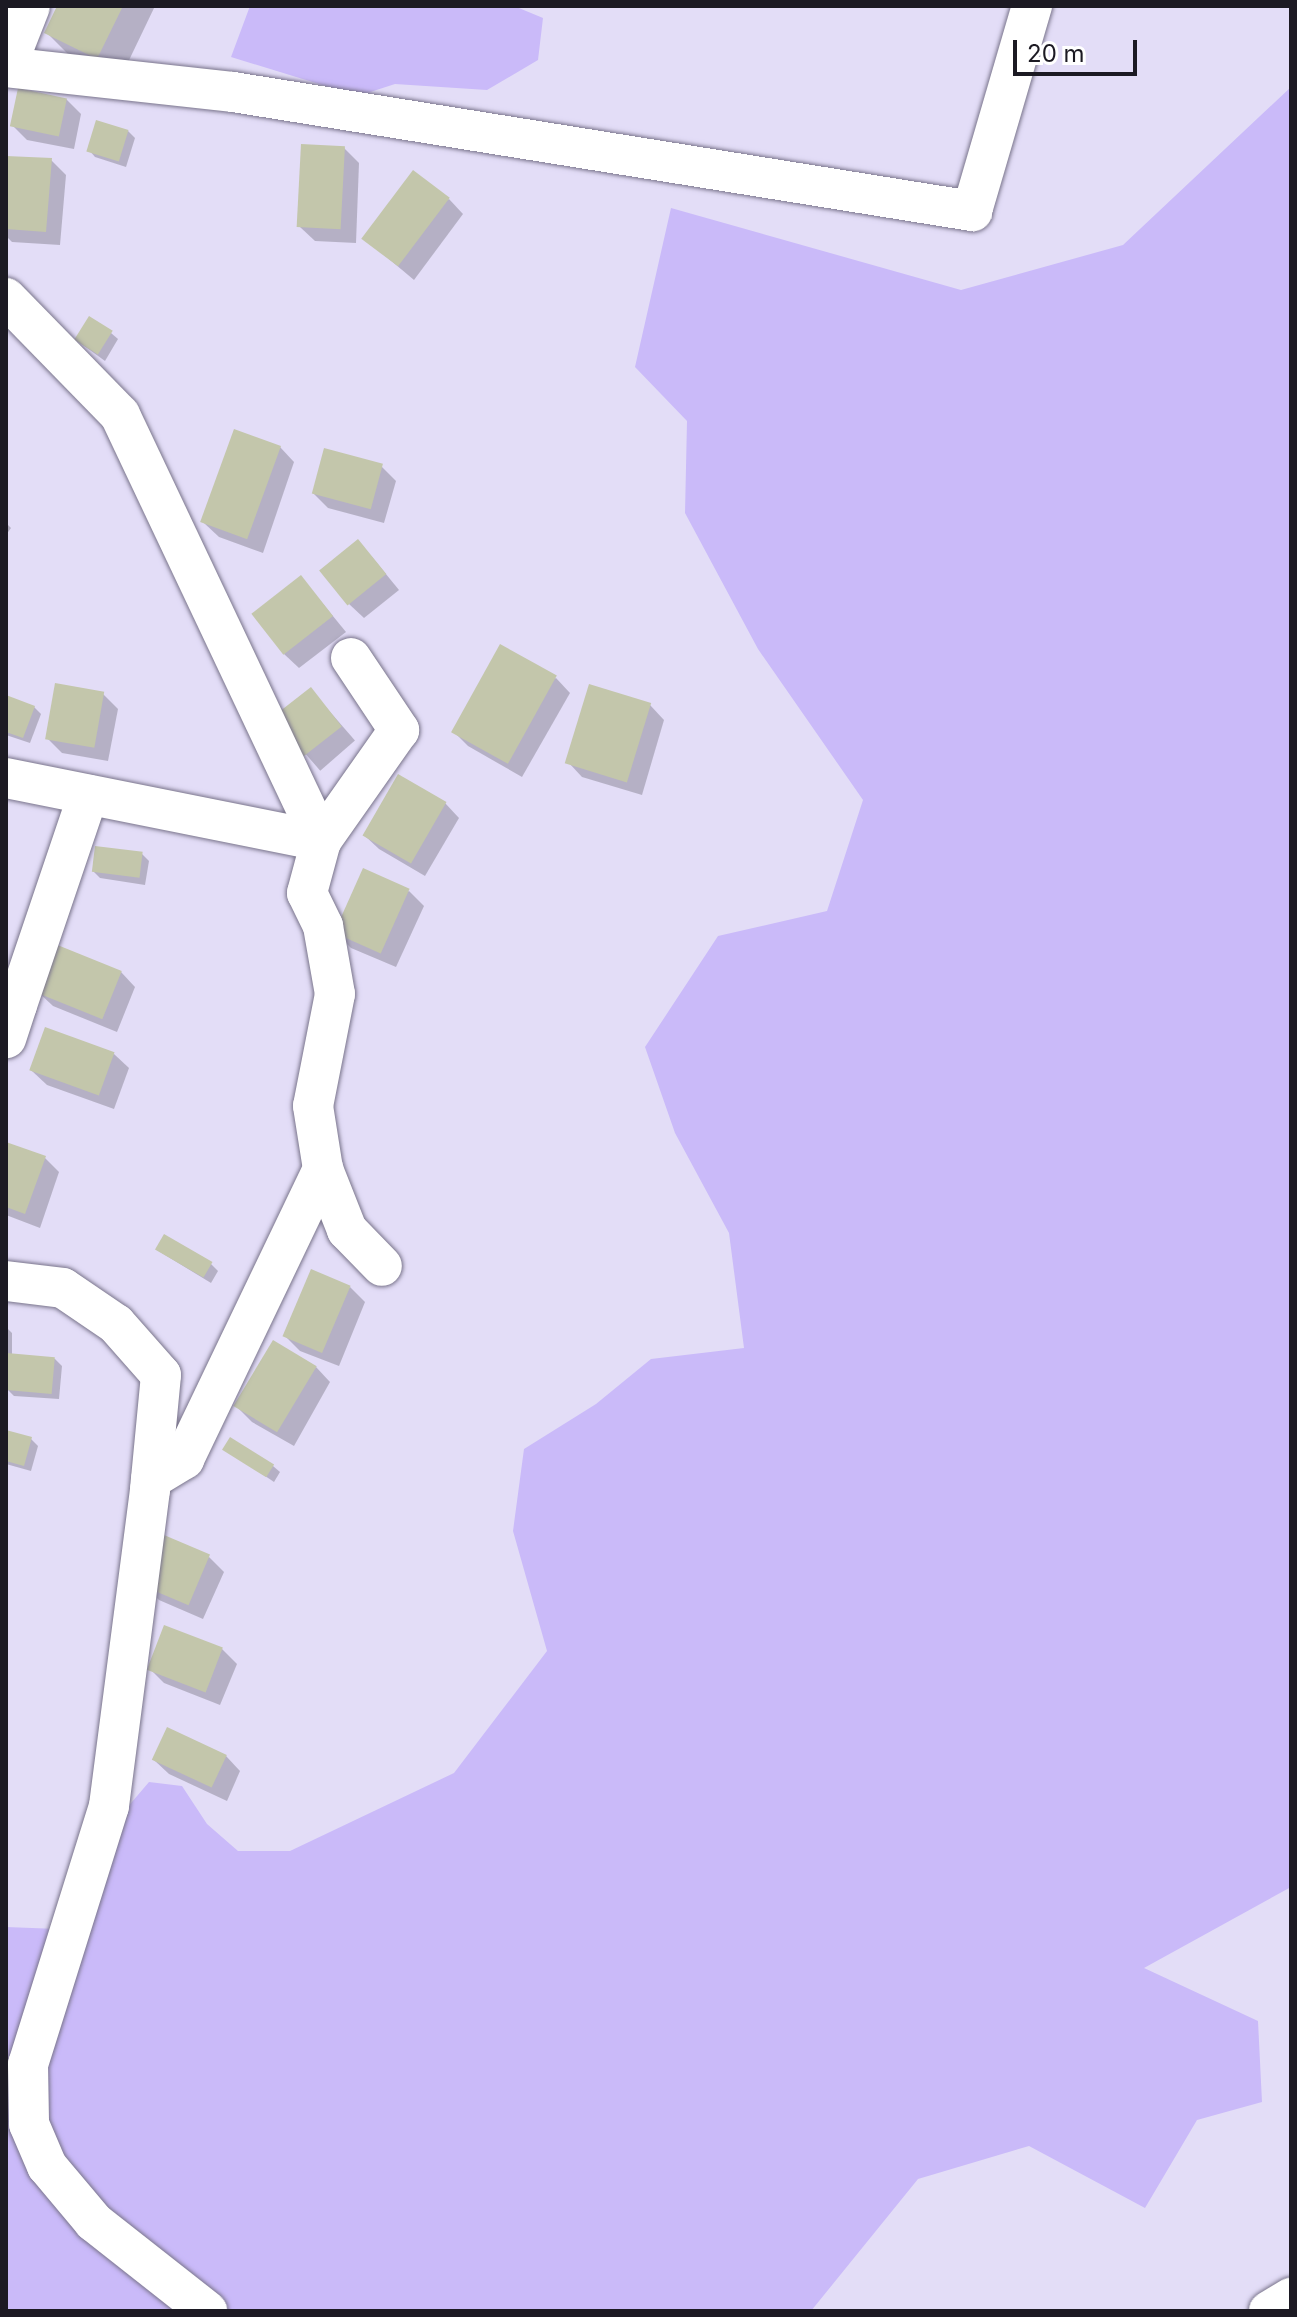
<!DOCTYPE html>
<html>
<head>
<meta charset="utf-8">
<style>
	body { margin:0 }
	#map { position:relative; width:1297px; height:2317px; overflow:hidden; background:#e3ddf7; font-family:Inter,sans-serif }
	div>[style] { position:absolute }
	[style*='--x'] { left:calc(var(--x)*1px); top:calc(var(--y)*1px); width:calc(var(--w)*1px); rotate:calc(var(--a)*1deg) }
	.green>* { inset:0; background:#cabaf9 }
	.shadow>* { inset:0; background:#0003; transform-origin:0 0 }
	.building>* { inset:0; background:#c3c6ab; transform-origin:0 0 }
	.roads { filter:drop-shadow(0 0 2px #79748b) drop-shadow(0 0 2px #79748b) }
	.minor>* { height:40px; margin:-20px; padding:0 20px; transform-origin:20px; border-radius:20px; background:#fff }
	.major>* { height:44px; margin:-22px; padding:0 22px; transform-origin:22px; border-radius:22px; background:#fff }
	span { translate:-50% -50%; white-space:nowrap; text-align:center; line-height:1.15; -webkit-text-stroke:6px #fff; paint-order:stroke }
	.frame { position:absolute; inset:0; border:8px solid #1c1a23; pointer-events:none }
	.scale { position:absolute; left:1013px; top:40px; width:124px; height:36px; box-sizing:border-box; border:4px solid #1c1a23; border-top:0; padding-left:10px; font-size:24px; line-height:28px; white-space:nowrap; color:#1c1a23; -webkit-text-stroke:6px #fff; paint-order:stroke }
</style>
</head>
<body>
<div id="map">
	<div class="green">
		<i style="clip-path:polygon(250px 6px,514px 6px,543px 18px,538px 60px,487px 90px,395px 84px,358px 96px,231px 57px)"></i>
		<i style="clip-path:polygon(1291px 87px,1291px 1887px,1144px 1968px,1258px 2021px,1262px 2102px,1197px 2120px,1145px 2208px,1029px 2146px,918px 2179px,811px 2311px,6px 2311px,6px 1927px,58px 1929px,120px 1816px,149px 1782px,182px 1786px,207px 1824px,238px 1851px,290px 1851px,454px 1773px,547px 1651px,513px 1531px,524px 1449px,596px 1404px,651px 1359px,744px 1348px,729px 1233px,675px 1133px,645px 1047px,718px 936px,827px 911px,863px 800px,758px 649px,685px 513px,687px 421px,635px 367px,671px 208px,961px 290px,1123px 245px)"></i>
	</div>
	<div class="shadow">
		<i style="clip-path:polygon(59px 6px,155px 6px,120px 79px,68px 54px,46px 32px)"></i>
		<i style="clip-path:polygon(66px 99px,81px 114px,74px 149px,27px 140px,12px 125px)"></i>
		<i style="clip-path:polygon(128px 131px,135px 138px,126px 167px,95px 157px,89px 150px)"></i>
		<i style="clip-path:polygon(344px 148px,359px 163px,356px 243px,315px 241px,300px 227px)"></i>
		<i style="clip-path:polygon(6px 158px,51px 160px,66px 175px,60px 245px,12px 242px,6px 236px)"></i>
		<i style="clip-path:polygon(449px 199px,463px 214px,414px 280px,364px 238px)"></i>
		<i style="clip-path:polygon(111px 333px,118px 339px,105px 361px,76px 340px)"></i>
		<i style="clip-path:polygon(280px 447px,294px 462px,263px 553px,219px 537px,204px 523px)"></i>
		<i style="clip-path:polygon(381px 466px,396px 481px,384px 523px,328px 508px,313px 493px)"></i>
		<i style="clip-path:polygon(6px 523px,11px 528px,6px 535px)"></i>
		<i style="clip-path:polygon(372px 557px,399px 590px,364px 618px,349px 604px)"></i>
		<i style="clip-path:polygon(301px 577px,346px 632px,299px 668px,284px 654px)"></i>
		<i style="clip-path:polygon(556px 678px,570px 693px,522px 777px,468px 746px,453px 731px)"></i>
		<i style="left:311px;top:690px;width:67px;height:46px;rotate:49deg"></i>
		<i style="clip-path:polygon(103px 694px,118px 709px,108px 761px,62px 753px,47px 738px)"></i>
		<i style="clip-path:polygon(6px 698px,34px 707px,41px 714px,30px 743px,6px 735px)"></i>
		<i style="clip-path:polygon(650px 705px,664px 720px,642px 795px,582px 777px,568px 762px)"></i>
		<i style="clip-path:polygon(445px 803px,459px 818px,425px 876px,379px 849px,364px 835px)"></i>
		<i style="clip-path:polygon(142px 854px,149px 861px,145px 885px,100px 878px,93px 871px)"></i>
		<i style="clip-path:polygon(409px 891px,424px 906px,396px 967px,351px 948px,336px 933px)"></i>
		<i style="clip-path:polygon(121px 972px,135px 987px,117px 1032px,53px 1006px,38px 992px)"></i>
		<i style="clip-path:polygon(114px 1054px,129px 1068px,114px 1109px,47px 1085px,32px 1071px)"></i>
		<i style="clip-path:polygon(6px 1144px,45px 1158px,59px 1172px,40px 1228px,6px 1215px)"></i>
		<i style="clip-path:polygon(157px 1250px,211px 1264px,218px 1271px,211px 1283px)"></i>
		<i style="clip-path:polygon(350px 1287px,365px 1302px,339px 1366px,300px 1351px,285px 1336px)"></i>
		<i style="clip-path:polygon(6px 1327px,12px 1333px,12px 1355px,55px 1359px,62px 1366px,59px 1399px,14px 1396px,7px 1389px)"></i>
		<i style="clip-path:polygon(316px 1367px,330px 1382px,294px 1446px,252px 1422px,237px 1407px)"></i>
		<i style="clip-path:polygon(6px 1432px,31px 1439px,38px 1446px,31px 1471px,6px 1464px)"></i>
		<i style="clip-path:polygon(225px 1449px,273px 1466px,280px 1472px,274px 1482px)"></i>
		<i style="clip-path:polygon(209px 1557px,224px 1572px,203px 1619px,159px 1600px,144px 1585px)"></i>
		<i style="clip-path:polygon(222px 1649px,237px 1664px,220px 1705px,164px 1683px,149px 1668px)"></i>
		<i style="clip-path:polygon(226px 1756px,240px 1771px,227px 1801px,169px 1774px,154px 1760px)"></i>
	</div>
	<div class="building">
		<i style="clip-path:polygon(57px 6px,123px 6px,97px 59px,44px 33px)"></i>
		<i style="left:18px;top:88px;width:50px;height:39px;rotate:12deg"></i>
		<i style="left:96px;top:120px;width:34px;height:33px;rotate:17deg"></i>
		<i style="left:301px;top:144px;width:44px;height:83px;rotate:3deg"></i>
		<i style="clip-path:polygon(6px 156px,52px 158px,46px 232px,6px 229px)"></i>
		<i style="left:413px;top:170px;width:46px;height:86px;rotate:37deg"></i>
		<i style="left:89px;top:316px;width:28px;height:28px;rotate:32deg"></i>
		<i style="left:234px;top:429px;width:50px;height:99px;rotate:20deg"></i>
		<i style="left:324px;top:448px;width:61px;height:47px;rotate:15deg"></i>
		<i style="left:358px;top:539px;width:45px;height:50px;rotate:51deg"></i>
		<i style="left:301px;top:575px;width:52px;height:63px;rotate:52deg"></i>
		<i style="left:500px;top:644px;width:65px;height:101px;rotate:29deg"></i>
		<i style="left:55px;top:683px;width:50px;height:57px;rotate:10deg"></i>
		<i style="left:589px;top:684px;width:65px;height:83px;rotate:17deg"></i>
		<i style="left:311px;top:687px;width:50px;height:50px;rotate:52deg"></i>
		<i style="clip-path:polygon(6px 695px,35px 706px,23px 738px,6px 732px)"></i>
		<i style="left:398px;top:774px;width:56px;height:71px;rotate:30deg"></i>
		<i style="left:95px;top:846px;width:48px;height:26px;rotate:7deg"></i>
		<i style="left:363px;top:868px;width:51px;height:71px;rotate:24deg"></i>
		<i style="left:55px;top:944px;width:72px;height:52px;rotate:22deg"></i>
		<i style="left:45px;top:1027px;width:74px;height:46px;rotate:20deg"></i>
		<i style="clip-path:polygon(6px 1142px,46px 1156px,25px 1214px,6px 1207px)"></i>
		<i style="left:164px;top:1234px;width:56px;height:18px;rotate:30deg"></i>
		<i style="left:311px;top:1269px;width:43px;height:73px;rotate:23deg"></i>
		<i style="left:273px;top:1340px;width:51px;height:77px;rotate:31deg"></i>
		<i style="left:7px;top:1353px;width:48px;height:37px;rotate:5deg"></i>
		<i style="clip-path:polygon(6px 1430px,32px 1437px,24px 1466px,6px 1461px)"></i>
		<i style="left:230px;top:1437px;width:52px;height:15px;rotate:32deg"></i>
		<i style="left:164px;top:1535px;width:50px;height:55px;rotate:23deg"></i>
		<i style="left:164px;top:1625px;width:63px;height:48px;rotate:21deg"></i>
		<i style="left:167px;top:1727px;width:66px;height:36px;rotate:25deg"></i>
	</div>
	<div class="roads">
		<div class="minor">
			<i style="--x:6;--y:67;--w:228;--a:6.3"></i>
			<i style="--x:233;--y:92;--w:749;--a:9.15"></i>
			<i style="--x:972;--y:211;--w:214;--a:-73.7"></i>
			<i style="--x:6;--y:298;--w:163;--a:45.7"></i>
			<i style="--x:120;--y:415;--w:471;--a:64.7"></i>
			<i style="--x:351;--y:658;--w:87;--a:56.3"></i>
			<i style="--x:399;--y:730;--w:136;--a:125.1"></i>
			<i style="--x:321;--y:841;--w:54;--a:105.1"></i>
			<i style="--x:307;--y:893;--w:37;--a:64"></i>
			<i style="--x:323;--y:926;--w:69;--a:80"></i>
			<i style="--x:335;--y:994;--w:114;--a:101.1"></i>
			<i style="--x:313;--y:1106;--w:64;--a:81"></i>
			<i style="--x:323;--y:1169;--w:66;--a:68.5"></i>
			<i style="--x:347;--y:1230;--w:50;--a:45.8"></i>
			<i style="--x:6;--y:778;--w:321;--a:11.3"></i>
			<i style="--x:6;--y:1002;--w:11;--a:15"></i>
			<i style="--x:17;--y:1005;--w:35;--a:108"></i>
			<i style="--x:17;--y:1005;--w:222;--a:-71.3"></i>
			<i style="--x:6;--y:1281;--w:57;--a:7"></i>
			<i style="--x:63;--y:1288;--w:64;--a:34.2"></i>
			<i style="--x:116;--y:1324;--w:68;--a:48.6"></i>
			<i style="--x:161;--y:1375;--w:116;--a:95.5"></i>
			<i style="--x:150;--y:1490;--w:319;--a:97.4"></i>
			<i style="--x:109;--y:1806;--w:270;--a:107.4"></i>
			<i style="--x:28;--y:2064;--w:60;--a:89"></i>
			<i style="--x:29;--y:2124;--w:46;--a:66.8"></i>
			<i style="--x:47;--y:2166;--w:73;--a:50"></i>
			<i style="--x:94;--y:2222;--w:144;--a:38.2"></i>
			<i style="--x:151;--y:1479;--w:39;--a:-31"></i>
			<i style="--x:184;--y:1459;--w:322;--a:-64.4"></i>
			<i style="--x:1269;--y:2311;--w:26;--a:-31"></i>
		</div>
		<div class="major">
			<i style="--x:6;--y:62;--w:60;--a:-68.6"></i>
		</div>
	</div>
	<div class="frame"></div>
	<div class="scale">20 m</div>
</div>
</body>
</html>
